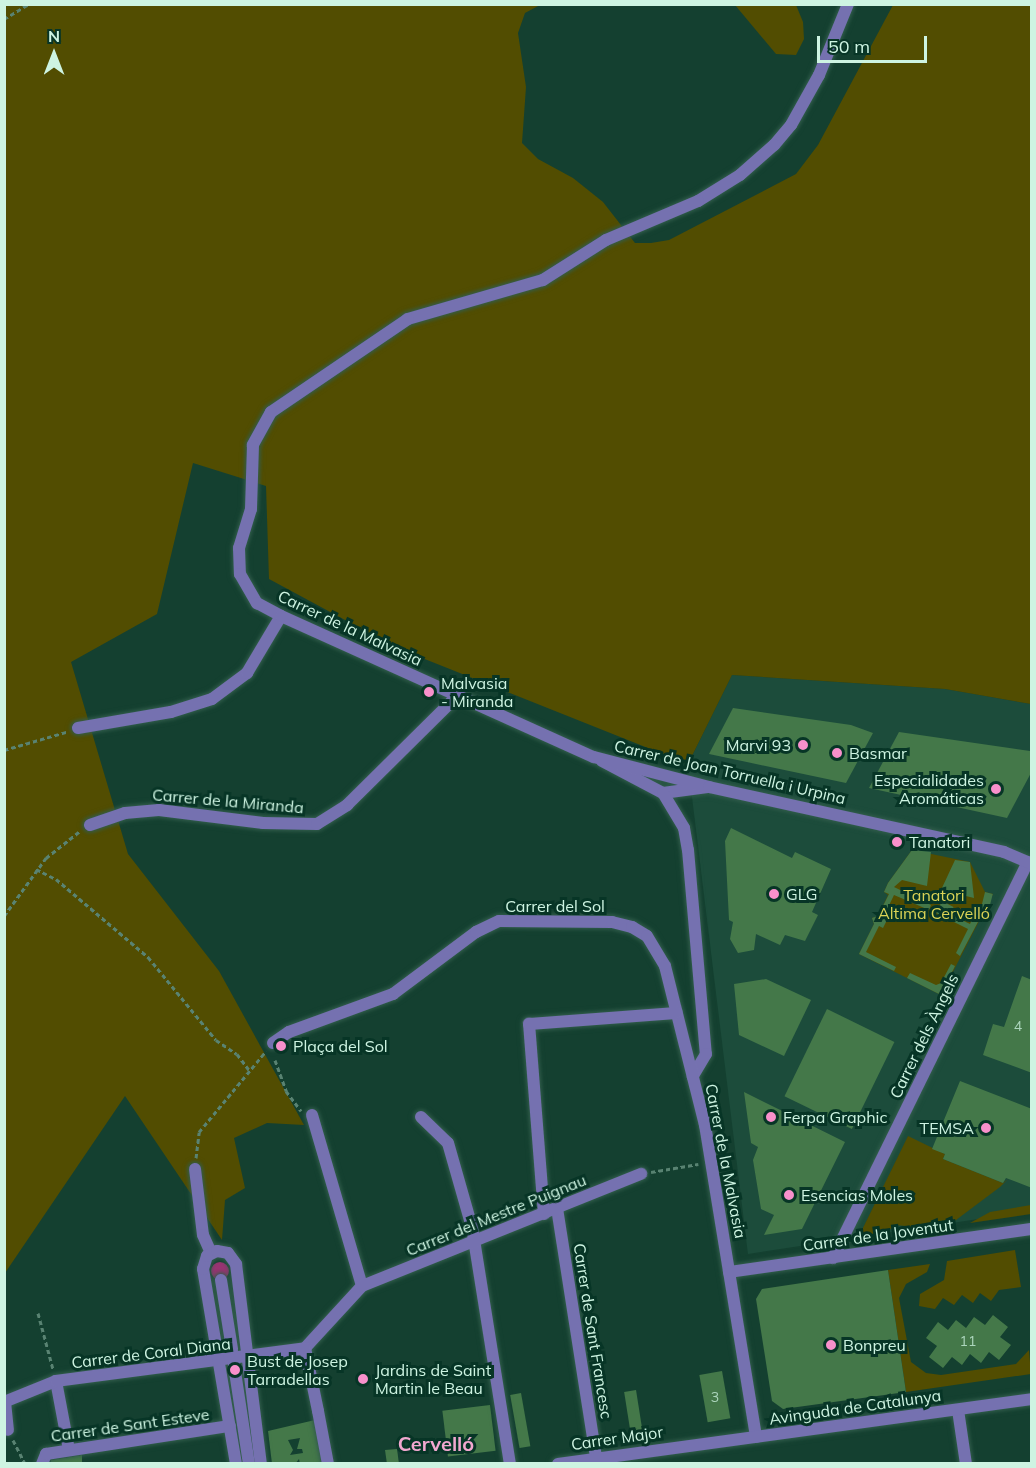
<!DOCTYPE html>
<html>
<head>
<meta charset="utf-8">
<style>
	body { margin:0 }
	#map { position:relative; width:1036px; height:1468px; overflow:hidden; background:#144030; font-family:Mulish,sans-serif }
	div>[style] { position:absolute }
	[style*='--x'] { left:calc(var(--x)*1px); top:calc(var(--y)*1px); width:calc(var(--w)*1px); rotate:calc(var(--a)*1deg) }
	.built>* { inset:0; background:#1c4c3b }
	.green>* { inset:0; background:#524d01 }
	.water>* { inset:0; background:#993372 }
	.round { border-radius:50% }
	.building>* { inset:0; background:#447849; transform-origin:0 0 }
	.path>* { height:3px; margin-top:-1.5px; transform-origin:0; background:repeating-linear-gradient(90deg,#598372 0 4.5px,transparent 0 7.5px) }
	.roads { filter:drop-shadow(0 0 2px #325d4c) drop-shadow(0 0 2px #325d4c) }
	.pedestrian>* { height:12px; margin:-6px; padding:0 6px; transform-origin:6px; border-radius:6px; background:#7571b0 }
	.minor>* { height:12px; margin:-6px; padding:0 6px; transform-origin:6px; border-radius:6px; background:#7571b0 }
	.tertiary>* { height:12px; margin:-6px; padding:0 6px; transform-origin:6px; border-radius:6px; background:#7571b0 }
	.dots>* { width:16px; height:16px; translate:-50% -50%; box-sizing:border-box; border:3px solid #073526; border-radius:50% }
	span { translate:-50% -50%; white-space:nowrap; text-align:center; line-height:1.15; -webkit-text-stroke:6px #073526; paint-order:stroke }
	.number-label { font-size:14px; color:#acd5bc }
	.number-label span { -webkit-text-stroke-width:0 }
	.street-label { font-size:16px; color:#cef4e2 }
	.poi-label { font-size:16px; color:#cef4e2 }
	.left { translate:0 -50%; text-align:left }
	.right { translate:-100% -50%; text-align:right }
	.park-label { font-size:16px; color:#dbd456 }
	.quarter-label { font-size:20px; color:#f2a8d0; font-weight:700 }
	.frame { position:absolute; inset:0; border:6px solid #cef4e2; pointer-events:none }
	.north { position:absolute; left:24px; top:24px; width:60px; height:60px; -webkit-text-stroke:4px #073526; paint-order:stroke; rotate:0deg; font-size:16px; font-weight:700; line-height:24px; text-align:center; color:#cef4e2 }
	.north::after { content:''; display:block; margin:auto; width:21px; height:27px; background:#cef4e2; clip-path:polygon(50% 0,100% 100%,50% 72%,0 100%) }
	.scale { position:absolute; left:817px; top:36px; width:110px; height:27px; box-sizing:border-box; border:3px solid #cef4e2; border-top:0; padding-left:8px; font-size:18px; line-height:21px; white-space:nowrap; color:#cef4e2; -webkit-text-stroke:4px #073526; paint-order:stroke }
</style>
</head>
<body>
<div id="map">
	<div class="built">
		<i style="clip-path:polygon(732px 675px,945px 689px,1031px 704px,1031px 1211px,748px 1254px,688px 764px)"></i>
	</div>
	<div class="green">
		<i style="clip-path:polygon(5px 5px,540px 5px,525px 13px,518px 33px,526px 87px,522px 143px,538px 159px,573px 178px,603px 202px,635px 243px,651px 243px,669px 240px,796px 174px,818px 145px,893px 5px,1031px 5px,1031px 704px,945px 689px,732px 675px,688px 764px,397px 648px,269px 579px,266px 486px,193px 463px,157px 614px,71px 662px,128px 854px,219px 971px,304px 1125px,267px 1123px,234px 1138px,245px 1188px,225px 1200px,222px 1240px,125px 1096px,5px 1273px)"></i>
		<i style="clip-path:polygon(735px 5px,796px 5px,803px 22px,804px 39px,796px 55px,776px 54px)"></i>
		<i style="clip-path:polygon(912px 850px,970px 862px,985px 892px,993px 894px,941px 995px,859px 954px,874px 924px,872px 918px,878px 916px,888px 895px,884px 892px,888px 883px)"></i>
		<i style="clip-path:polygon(908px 1136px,945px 1154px,943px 1159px,1003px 1183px,1008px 1179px,1000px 1187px,948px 1226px,910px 1233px,906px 1226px,895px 1225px,881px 1237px,862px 1240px,859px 1236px)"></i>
		<i style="clip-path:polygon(1031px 1205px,1031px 1214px,970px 1223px,990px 1212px)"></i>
		<i style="clip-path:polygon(1015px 1250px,1021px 1287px,999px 1290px,991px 1301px,980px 1293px,973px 1303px,962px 1295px,954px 1305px,943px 1298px,935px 1309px,919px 1306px,920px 1294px,944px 1280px,947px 1261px)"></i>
		<i style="clip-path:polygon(930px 1264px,927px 1272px,906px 1284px,899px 1298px,911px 1362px,926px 1373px,941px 1375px,1016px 1364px,1029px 1350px,1031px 1374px,906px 1392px,888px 1270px)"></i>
	</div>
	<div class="water">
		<i class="round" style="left:211px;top:1262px;width:18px;height:18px"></i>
	</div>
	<div class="building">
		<i style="clip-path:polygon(733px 708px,851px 725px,873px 733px,846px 783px,709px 754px)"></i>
		<i style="clip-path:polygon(899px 732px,1030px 751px,1032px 771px,1007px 818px,869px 788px)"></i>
		<i style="clip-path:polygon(731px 828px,792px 858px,795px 852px,831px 869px,812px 912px,818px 915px,805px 941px,785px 935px,780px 945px,756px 934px,754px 950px,738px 953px,730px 939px,733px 922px,729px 920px,725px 841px)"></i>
		<i style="clip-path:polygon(912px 850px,931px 852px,927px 886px,902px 880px,894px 887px,931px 905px,929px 910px,894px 895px,883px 918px,887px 920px,883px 928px,879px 926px,866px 952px,896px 967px,894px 971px,859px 954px,874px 924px,872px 918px,878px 916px,889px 894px,884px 892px,888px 883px)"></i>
		<i style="clip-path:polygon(955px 860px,970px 862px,974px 898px,941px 890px)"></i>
		<i style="left:985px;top:892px;width:8px;height:17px;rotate:14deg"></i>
		<i style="left:942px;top:901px;width:13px;height:8px;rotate:27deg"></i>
		<i style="clip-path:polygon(939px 909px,970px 924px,973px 917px,979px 920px,960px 956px,956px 953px,968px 929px,936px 913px)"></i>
		<i style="clip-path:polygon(958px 909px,972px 916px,969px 922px,955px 916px)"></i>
		<i style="clip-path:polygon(951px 964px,955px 966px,941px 995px,907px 978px,910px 973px,936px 985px,941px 983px)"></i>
		<i style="clip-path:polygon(1022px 976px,1032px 980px,1032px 1073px,983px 1055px,993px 1024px,1004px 1027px)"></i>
		<i style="clip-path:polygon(766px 979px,811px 1000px,784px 1056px,739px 1035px,734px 984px)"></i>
		<i style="left:827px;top:1009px;width:75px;height:97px;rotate:26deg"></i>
		<i style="clip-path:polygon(960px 1081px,1032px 1109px,1032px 1188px,1006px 1178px,1003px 1183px,943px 1159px,945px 1154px,932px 1149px)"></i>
		<i style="clip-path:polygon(744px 1092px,845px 1142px,802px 1229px,764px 1235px,774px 1215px,761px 1209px,753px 1160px,758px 1147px,751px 1143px)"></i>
		<i style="clip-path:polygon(888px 1270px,906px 1392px,783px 1409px,772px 1401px,756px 1299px,762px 1289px)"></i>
		<i style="clip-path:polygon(993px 1315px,1008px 1327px,1000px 1337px,1011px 1345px,999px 1360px,989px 1352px,981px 1363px,970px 1354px,962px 1365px,952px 1357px,943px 1368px,929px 1357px,937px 1346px,926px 1338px,938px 1322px,948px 1330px,956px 1320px,966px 1328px,974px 1317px,985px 1325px)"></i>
		<i style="left:722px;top:1371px;width:48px;height:23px;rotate:80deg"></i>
		<i style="left:636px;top:1390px;width:40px;height:12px;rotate:81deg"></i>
		<i style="left:521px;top:1393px;width:54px;height:11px;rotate:80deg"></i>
		<i style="left:490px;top:1405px;width:46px;height:48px;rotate:83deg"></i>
		<i style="clip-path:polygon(evenodd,315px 1420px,324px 1464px,300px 1464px,299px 1459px,295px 1464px,272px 1464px,268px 1431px,315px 1420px,300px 1438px,297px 1449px,302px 1449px,303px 1453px,290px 1455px,293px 1450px,288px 1440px,300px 1438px)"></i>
		<i style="clip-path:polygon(397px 1449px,399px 1464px,387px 1464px,385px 1450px)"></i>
		<i style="clip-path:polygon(82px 1455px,82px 1464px,51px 1464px,51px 1460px)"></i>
	</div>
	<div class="path">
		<i style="--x:4;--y:19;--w:29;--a:-31"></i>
		<i style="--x:4;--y:750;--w:65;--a:-16.2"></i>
		<i style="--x:36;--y:869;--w:22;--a:27"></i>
		<i style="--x:56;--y:879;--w:121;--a:40.3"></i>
		<i style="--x:148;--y:957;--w:107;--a:50.7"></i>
		<i style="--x:216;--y:1040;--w:25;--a:34"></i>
		<i style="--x:237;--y:1054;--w:21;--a:53"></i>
		<i style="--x:4;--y:916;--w:72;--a:-54.1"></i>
		<i style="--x:46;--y:858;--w:43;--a:-38.5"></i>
		<i style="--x:275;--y:1060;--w:33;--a:70"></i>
		<i style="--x:286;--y:1091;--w:25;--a:53"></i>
		<i style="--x:196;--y:1158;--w:26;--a:-83"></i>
		<i style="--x:199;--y:1132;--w:105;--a:-50.4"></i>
		<i style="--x:651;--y:1172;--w:48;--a:-9.7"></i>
		<i style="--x:38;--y:1313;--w:58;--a:75"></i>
		<i style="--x:13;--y:1440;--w:27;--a:63"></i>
	</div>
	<div class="roads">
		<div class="pedestrian">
			<i style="--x:221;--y:1280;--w:70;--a:80.9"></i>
			<i style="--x:234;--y:1365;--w:100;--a:81.4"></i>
			<i style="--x:318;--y:1411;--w:54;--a:79.3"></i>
		</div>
		<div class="minor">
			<i style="--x:78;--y:728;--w:94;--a:-9.8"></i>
			<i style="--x:171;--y:712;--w:43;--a:-17.6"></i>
			<i style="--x:212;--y:699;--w:44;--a:-36.6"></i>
			<i style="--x:247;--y:673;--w:66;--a:-59.2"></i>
			<i style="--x:602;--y:761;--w:69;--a:27.7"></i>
			<i style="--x:663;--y:793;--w:45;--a:-7.6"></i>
			<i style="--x:663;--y:793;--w:41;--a:59"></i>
			<i style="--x:684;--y:828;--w:22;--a:80"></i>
			<i style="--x:688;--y:850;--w:205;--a:85"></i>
			<i style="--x:706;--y:1054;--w:26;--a:121"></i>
			<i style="--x:90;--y:825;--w:37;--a:-19"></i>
			<i style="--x:125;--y:813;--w:34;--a:-5"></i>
			<i style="--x:159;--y:810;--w:105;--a:7.1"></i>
			<i style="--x:263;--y:823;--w:54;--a:1.1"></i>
			<i style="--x:317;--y:824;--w:36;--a:-32"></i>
			<i style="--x:347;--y:805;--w:156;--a:-44.7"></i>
			<i style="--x:273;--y:1043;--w:19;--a:-35"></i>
			<i style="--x:289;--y:1032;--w:111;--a:-20.1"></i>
			<i style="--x:393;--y:994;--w:104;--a:-36.8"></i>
			<i style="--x:476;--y:932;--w:25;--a:-26"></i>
			<i style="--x:499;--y:921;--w:113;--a:0.5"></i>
			<i style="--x:612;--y:922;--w:21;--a:14"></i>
			<i style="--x:632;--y:927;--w:17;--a:31"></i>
			<i style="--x:647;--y:936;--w:35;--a:59"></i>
			<i style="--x:665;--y:966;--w:164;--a:75.9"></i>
			<i style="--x:705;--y:1125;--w:316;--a:80.7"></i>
			<i style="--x:312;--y:1115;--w:178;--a:73.7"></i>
			<i style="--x:421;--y:1117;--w:37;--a:44"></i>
			<i style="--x:448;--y:1143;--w:87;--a:74.1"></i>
			<i style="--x:472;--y:1227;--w:240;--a:80.9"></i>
			<i style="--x:195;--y:1169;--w:66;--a:83.1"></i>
			<i style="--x:203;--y:1235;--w:20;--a:66"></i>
			<i style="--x:557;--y:1208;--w:253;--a:81.1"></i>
			<i style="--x:544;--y:1214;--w:191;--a:-94.5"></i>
			<i style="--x:529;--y:1024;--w:148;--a:-4.3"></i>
			<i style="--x:833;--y:1258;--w:441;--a:-63.8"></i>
			<i style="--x:729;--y:1272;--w:306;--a:-8.1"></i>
			<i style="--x:305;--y:1348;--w:84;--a:-47.4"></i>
			<i style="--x:362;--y:1286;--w:301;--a:-21.9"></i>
			<i style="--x:305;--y:1348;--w:64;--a:78.3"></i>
			<i style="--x:56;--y:1381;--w:70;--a:79.3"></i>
			<i style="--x:4;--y:1402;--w:56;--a:-22"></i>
			<i style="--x:56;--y:1381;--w:251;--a:-7.5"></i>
			<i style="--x:5;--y:1402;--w:28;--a:84"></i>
			<i style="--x:958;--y:1410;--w:55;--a:81.6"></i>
			<i style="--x:42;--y:1464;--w:11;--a:-68"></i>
			<i style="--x:46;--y:1454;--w:186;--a:-8.7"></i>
			<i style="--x:236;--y:1464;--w:198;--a:-99.6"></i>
			<i style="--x:203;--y:1269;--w:14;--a:-73"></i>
			<i style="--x:207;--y:1256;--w:11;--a:-27"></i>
			<i style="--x:217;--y:1251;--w:11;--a:10"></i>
			<i style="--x:228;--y:1253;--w:14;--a:54"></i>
			<i style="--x:236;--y:1264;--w:202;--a:82.9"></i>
		</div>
		<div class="tertiary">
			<i style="--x:848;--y:4;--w:77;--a:112.2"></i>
			<i style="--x:819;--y:75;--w:57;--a:119.2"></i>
			<i style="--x:791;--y:125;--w:26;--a:130"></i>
			<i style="--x:774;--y:145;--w:45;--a:138.6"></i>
			<i style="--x:740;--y:175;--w:49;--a:148.2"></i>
			<i style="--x:698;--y:201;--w:100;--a:157"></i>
			<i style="--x:606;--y:240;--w:75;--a:147.6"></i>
			<i style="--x:543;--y:280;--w:141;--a:163.9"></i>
			<i style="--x:408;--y:319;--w:166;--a:145.8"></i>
			<i style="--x:271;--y:412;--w:38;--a:119"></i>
			<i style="--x:253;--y:445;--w:64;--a:91.8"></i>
			<i style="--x:251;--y:509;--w:41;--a:107.1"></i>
			<i style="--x:239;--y:548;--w:26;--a:88"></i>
			<i style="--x:240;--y:574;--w:34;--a:60"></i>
			<i style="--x:257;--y:603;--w:27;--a:28"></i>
			<i style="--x:281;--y:616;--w:343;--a:24.3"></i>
			<i style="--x:594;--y:757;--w:119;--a:14.6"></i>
			<i style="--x:709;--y:787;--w:302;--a:12.4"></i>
			<i style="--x:1004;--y:852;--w:30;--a:23"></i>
			<i style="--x:558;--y:1464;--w:478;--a:-7.8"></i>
		</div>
	</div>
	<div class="dots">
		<i style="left:429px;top:692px;background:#f890cb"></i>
		<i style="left:803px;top:745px;background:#f890cb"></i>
		<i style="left:837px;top:753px;background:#f890cb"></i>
		<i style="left:996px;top:789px;background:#f890cb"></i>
		<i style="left:897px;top:842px;background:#f890cb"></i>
		<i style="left:774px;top:894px;background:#f890cb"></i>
		<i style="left:281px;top:1046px;background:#f890cb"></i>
		<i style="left:771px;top:1117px;background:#f890cb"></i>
		<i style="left:986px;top:1128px;background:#f890cb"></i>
		<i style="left:789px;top:1195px;background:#f890cb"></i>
		<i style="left:831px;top:1345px;background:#f890cb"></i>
		<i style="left:235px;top:1370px;background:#f890cb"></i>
		<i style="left:363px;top:1379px;background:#f890cb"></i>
	</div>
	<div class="number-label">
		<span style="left:1018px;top:1026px">4</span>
		<span style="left:968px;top:1341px">11</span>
		<span style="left:715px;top:1397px">3</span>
	</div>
	<div class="street-label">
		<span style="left:350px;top:628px;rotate:25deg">Carrer de la Malvasia</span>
		<span style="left:730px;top:772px;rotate:13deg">Carrer de Joan Torruella i Urpina</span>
		<span style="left:228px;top:801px;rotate:5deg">Carrer de la Miranda</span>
		<span style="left:555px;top:906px">Carrer del Sol</span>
		<span style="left:924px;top:1036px;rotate:-64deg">Carrer dels Àngels</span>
		<span style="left:726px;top:1161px;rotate:79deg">Carrer de la Malvasia</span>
		<span style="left:496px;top:1215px;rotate:-22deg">Carrer del Mestre Puignau</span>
		<span style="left:878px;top:1235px;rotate:-8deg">Carrer de la Joventut</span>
		<span style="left:593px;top:1331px;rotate:81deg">Carrer de Sant Francesc</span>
		<span style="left:151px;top:1353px;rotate:-7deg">Carrer de Coral Diana</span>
		<span style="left:855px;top:1407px;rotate:-8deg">Avinguda de Catalunya</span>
		<span style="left:130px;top:1425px;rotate:-8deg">Carrer de Sant Esteve</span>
		<span style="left:617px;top:1438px;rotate:-8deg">Carrer Major</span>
	</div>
	<div class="poi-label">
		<span class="left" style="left:441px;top:692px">Malvasia<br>- Miranda</span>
		<span class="right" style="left:791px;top:745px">Marvi 93</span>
		<span class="left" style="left:849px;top:753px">Basmar</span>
		<span class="right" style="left:984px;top:789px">Especialidades<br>Aromáticas</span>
		<span class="left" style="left:909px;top:842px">Tanatori</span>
		<span class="left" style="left:786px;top:894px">GLG</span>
		<span class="left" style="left:293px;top:1046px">Plaça del Sol</span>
		<span class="left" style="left:783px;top:1117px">Ferpa Graphic</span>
		<span class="right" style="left:974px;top:1128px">TEMSA</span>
		<span class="left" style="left:801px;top:1195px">Esencias Moles</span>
		<span class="left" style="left:843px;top:1345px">Bonpreu</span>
		<span class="left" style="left:247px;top:1370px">Bust de Josep<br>Tarradellas</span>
		<span class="left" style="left:375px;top:1379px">Jardins de Saint<br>Martin le Beau</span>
	</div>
	<div class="park-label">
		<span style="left:934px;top:904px">Tanatori<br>Altima Cervelló</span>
	</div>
	<div class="quarter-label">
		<span style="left:436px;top:1443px">Cervelló</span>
	</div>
	<div class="frame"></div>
	<div class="north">N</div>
	<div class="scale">50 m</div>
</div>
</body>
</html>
